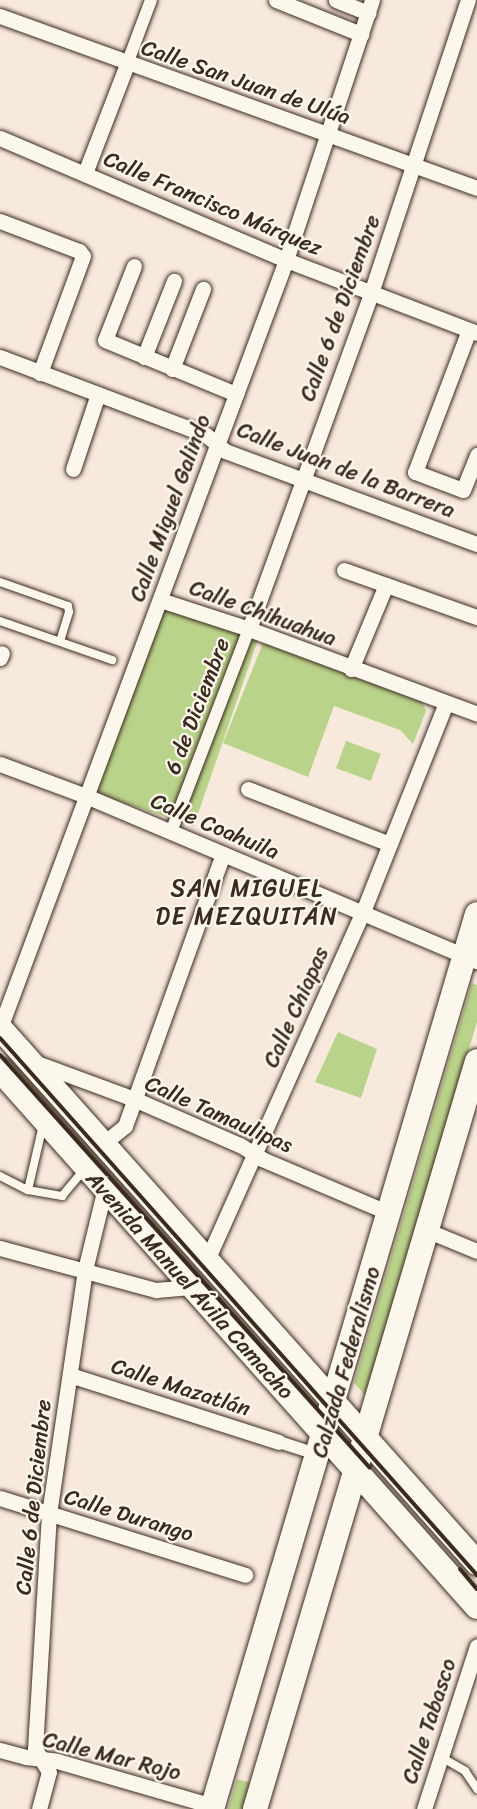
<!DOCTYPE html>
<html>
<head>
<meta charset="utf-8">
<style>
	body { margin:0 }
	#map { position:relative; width:477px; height:1809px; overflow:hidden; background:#f8e9dd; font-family:Sriracha,sans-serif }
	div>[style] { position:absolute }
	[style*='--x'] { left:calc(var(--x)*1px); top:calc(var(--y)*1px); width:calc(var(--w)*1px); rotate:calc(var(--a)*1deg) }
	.green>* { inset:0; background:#bad38a; transform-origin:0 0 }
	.roads { filter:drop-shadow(0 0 2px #3b2a1e) drop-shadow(0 0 2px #3b2a1e) }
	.service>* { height:8px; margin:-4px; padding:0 4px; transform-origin:4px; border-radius:4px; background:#fbf7ec }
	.pedestrian>* { height:12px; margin:-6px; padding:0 6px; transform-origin:6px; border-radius:6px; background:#fbf7ec }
	.minor>* { height:15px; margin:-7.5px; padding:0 7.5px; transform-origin:7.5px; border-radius:7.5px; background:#fbf7ec }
	.primary>* { height:24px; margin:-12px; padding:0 12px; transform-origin:12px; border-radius:12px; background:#fbf7ec }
	.rail>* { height:4px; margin:-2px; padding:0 2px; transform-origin:2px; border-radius:2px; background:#3b2a1e }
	span { translate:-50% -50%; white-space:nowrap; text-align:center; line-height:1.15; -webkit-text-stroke:4.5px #fbf7ec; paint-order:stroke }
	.street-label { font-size:22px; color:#3b2a1e }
	.neighbourhood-label { font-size:24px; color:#3b2a1e; letter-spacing:1.5px }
</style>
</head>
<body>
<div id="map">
	<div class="green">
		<i style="left:162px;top:602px;width:103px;height:202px;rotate:19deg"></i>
		<i style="clip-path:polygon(263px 643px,422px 702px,426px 711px,413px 744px,400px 730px,334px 706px,308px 777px,223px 743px)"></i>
		<i style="left:346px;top:741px;width:37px;height:29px;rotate:20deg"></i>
		<i style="clip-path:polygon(472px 983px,477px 985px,477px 1022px,365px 1395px,354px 1383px)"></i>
		<i style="clip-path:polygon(338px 1032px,377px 1049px,361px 1098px,315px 1082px)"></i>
		<i style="clip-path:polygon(237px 1779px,252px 1783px,245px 1809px,228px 1809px)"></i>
	</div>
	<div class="roads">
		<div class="service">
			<i style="--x:0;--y:582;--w:72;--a:19.4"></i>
			<i style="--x:68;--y:606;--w:6;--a:81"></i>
			<i style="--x:69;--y:612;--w:30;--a:107"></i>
			<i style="--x:0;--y:621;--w:119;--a:19.2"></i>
			<i style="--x:0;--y:1176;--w:31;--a:27"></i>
			<i style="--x:28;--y:1190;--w:35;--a:10"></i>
			<i style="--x:62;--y:1196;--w:35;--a:-50"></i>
			<i style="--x:28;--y:1190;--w:67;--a:-77"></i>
			<i style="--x:441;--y:1757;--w:28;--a:30"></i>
			<i style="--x:465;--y:1771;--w:22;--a:56"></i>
		</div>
		<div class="pedestrian">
			<i style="--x:127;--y:64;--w:68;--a:-69.4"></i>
			<i style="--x:171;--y:832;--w:217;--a:-69"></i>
			<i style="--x:279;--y:1442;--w:26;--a:18"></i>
		</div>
		<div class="minor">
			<i style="--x:276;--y:0;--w:92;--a:21.8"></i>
			<i style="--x:336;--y:0;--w:35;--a:22"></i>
			<i style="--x:0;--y:16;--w:507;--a:19.83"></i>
			<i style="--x:0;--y:138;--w:311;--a:23.1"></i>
			<i style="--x:286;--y:260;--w:204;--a:20.9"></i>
			<i style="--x:85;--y:173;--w:117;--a:-68.9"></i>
			<i style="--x:0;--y:221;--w:85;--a:20.8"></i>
			<i style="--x:79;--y:251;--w:6;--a:51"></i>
			<i style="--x:83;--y:256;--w:125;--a:110.2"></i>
			<i style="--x:134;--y:266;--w:79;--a:111.4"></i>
			<i style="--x:105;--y:340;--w:142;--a:22.4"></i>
			<i style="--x:469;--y:330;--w:152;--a:110.8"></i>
			<i style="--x:415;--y:472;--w:51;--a:20.6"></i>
			<i style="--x:463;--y:490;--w:38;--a:-68"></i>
			<i style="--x:0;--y:357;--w:220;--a:20.7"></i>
			<i style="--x:206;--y:435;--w:25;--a:40"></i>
			<i style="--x:225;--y:451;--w:269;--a:20.3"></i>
			<i style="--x:144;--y:357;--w:82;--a:-68.5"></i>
			<i style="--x:172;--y:369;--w:86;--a:-68.8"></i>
			<i style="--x:73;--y:469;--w:79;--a:-71.6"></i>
			<i style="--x:344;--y:570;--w:141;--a:19.5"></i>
			<i style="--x:160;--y:600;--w:94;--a:18"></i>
			<i style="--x:249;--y:629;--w:243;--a:20.4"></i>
			<i style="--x:249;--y:629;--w:357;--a:-70"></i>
			<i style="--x:371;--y:293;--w:309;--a:-71.7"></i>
			<i style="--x:0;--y:658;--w:5;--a:-68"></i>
			<i style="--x:351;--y:669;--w:91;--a:-67.4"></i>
			<i style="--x:0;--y:764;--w:92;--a:20.4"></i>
			<i style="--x:86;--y:796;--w:424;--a:22.9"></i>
			<i style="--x:248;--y:789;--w:152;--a:21.2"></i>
			<i style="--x:0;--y:1028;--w:820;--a:-69.57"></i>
			<i style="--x:286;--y:260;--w:274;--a:-71.7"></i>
			<i style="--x:34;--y:1062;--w:107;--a:20.3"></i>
			<i style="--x:134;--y:1099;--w:116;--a:23.5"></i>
			<i style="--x:240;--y:1145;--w:26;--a:32"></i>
			<i style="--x:262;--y:1159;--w:138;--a:23"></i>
			<i style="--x:104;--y:1143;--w:27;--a:-39"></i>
			<i style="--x:125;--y:1126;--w:289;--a:-70.2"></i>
			<i style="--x:426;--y:1230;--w:55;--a:22.4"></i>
			<i style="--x:0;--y:1248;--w:162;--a:15.1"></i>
			<i style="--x:156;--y:1290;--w:35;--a:-5"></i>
			<i style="--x:207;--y:1260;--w:379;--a:-65.9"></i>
			<i style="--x:362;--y:914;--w:227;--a:-68.3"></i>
			<i style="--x:70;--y:1375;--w:219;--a:17.8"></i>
			<i style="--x:0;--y:1498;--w:257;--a:17.4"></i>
			<i style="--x:0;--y:1750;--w:27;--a:15"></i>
			<i style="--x:26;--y:1757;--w:31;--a:7"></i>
			<i style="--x:57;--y:1761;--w:162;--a:16.1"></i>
			<i style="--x:39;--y:1809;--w:38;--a:-75"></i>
			<i style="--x:49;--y:1772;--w:27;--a:-121"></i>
			<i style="--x:35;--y:1749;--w:235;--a:-86.6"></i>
			<i style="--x:49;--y:1514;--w:247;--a:-81.6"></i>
			<i style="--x:85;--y:1270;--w:84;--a:-76.3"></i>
			<i style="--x:424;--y:1809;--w:171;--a:-72"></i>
		</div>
		<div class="primary">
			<i style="--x:0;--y:1028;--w:717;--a:48.28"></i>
			<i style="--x:0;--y:1070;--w:718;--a:48.39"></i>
			<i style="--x:212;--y:1809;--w:933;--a:-73.51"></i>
			<i style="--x:255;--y:1809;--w:780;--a:-73.47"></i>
		</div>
	</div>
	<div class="rail">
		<i style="--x:0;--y:1038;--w:718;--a:48.39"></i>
		<i style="--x:0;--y:1055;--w:554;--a:48.14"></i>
		<i style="--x:460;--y:1569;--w:26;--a:50"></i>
	</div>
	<div class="street-label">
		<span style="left:246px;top:82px;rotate:19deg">Calle San Juan de Ulúa</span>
		<span style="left:213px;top:203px;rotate:23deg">Calle Francisco Márquez</span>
		<span style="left:340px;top:308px;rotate:-70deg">Calle 6 de Diciembre</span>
		<span style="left:346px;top:470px;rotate:21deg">Calle Juan de la Barrera</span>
		<span style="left:170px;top:508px;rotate:-70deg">Calle Miguel Galindo</span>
		<span style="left:263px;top:613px;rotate:20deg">Calle Chihuahua</span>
		<span style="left:197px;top:706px;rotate:-69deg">6 de Diciembre</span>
		<span style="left:215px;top:826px;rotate:23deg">Calle Coahuila</span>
		<span style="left:296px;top:1007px;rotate:-66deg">Calle Chiapas</span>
		<span style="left:219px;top:1114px;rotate:24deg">Calle Tamaulipas</span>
		<span style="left:190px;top:1285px;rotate:48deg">Avenida Manuel Ávila Camacho</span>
		<span style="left:346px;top:1362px;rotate:-74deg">Calzada Federalismo</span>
		<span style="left:181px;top:1387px;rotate:18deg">Calle Mazatlán</span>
		<span style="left:33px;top:1497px;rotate:-84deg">Calle 6 de Diciembre</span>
		<span style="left:129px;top:1515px;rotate:17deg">Calle Durango</span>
		<span style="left:429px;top:1721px;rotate:-72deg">Calle Tabasco</span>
		<span style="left:112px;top:1756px;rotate:14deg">Calle Mar Rojo</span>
	</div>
	<div class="neighbourhood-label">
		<span style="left:247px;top:903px">SAN MIGUEL<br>DE MEZQUITÁN</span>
	</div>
</div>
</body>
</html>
